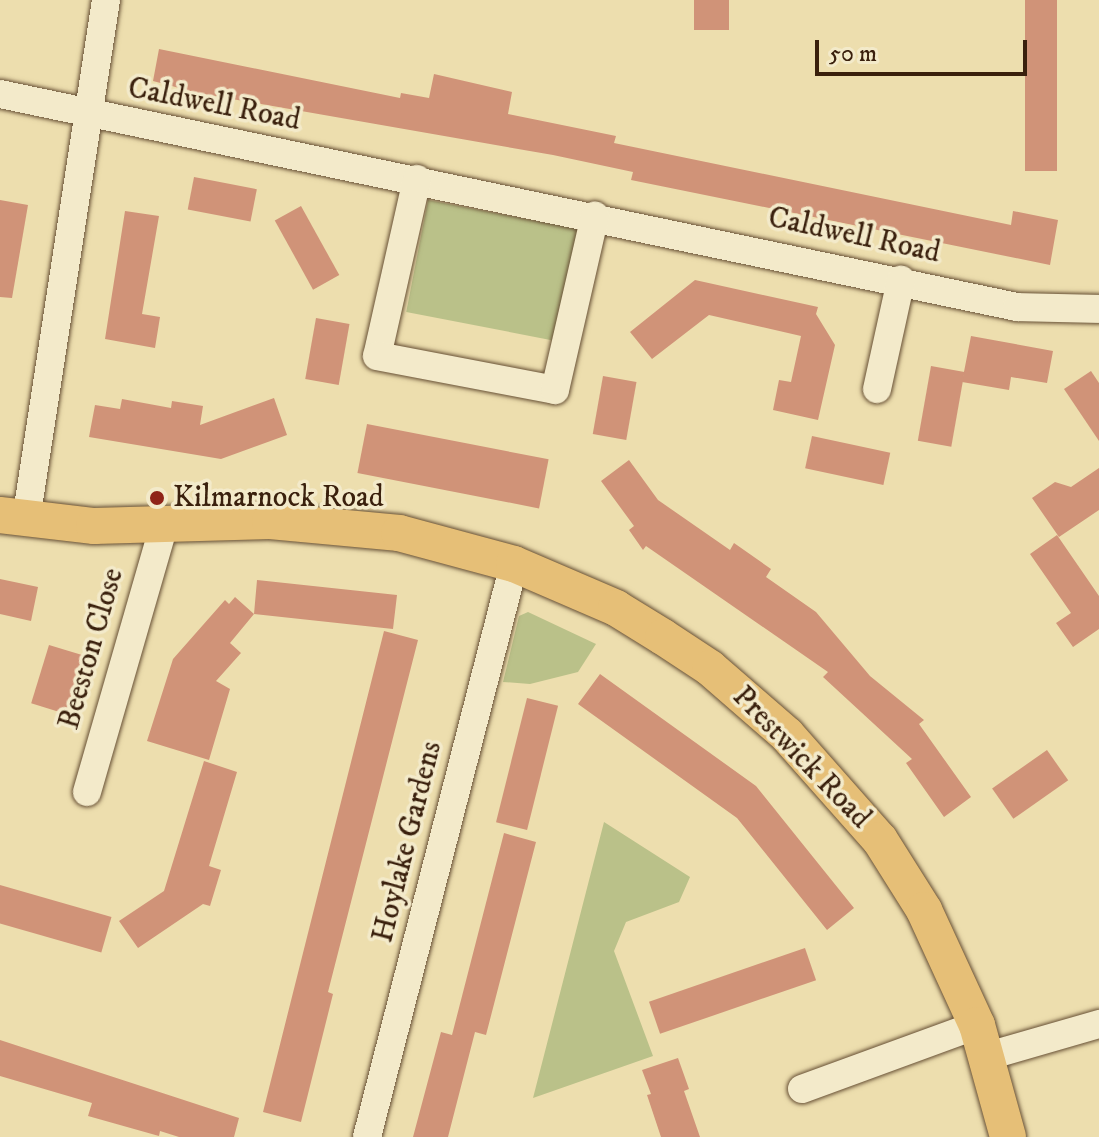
<!DOCTYPE html>
<html>
<head>
<meta charset="utf-8">
<style>
	body { margin:0 }
	#map { position:relative; width:1099px; height:1137px; overflow:hidden; background:#eddeae; font-family:"IM FELL DW Pica",serif }
	div>[style] { position:absolute }
	[style*='--x'] { left:calc(var(--x)*1px); top:calc(var(--y)*1px); width:calc(var(--w)*1px); rotate:calc(var(--a)*1deg) }
	.green>* { inset:0; background:#bac189; transform-origin:0 0 }
	.building>* { inset:0; background:#d09378; transform-origin:0 0 }
	.roads { filter:drop-shadow(0 0 2px #675035) drop-shadow(0 0 2px #675035) }
	.minor>* { height:28px; margin:-14px; padding:0 14px; transform-origin:14px; border-radius:14px; background:#f3eaca }
	.major>* { height:36px; margin:-18px; padding:0 18px; transform-origin:18px; border-radius:18px; background:#e6bf77 }
	.dots>* { width:22px; height:22px; translate:-50% -50%; box-sizing:border-box; border:4px solid #f3eaca; border-radius:50% }
	span { translate:-50% -50%; white-space:nowrap; text-align:center; line-height:1.15; -webkit-text-stroke:7px #f3eaca; paint-order:stroke }
	.street-label { font-size:30px; color:#3a200d }
	.poi-label { font-size:30px; color:#3a200d }
	.left { translate:0 -50%; text-align:left }
	.scale { position:absolute; left:815px; top:40px; width:212px; height:36px; box-sizing:border-box; border:4px solid #3a200d; border-top:0; padding-left:10px; font-size:24px; line-height:28px; white-space:nowrap; color:#3a200d; -webkit-text-stroke:6px #f3eaca; paint-order:stroke }
</style>
</head>
<body>
<div id="map">
	<div class="green">
		<i style="left:428px;top:200px;width:160px;height:114px;rotate:11deg"></i>
		<i style="clip-path:polygon(528px 612px,596px 644px,578px 672px,530px 684px,503px 682px,519px 616px)"></i>
		<i style="clip-path:polygon(604px 822px,690px 877px,679px 902px,626px 922px,614px 951px,653px 1056px,533px 1098px)"></i>
	</div>
	<div class="building">
		<i style="left:694px;top:0;width:35px;height:30px"></i>
		<i style="left:1025px;top:0;width:32px;height:171px"></i>
		<i style="clip-path:polygon(159px 49px,400px 98px,401px 93px,429px 98px,434px 74px,512px 92px,508px 114px,616px 136px,614px 143px,1011px 225px,1013px 211px,1058px 220px,1050px 265px,631px 180px,633px 172px,553px 155px,198px 93px,153px 81px)"></i>
		<i style="left:194px;top:177px;width:64px;height:33px;rotate:11deg"></i>
		<i style="clip-path:polygon(0 200px,28px 205px,12px 298px,0 297px)"></i>
		<i style="left:301px;top:206px;width:79px;height:30px;rotate:61deg"></i>
		<i style="clip-path:polygon(125px 211px,159px 216px,142px 314px,160px 317px,155px 348px,105px 339px)"></i>
		<i style="clip-path:polygon(695px 280px,818px 307px,816px 314px,835px 345px,818px 420px,773px 410px,779px 380px,791px 382px,801px 336px,709px 315px,652px 359px,630px 332px)"></i>
		<i style="left:316px;top:318px;width:34px;height:62px;rotate:10deg"></i>
		<i style="clip-path:polygon(971px 336px,1053px 351px,1047px 383px,1011px 377px,1009px 390px,962px 382px)"></i>
		<i style="left:931px;top:366px;width:34px;height:76px;rotate:10deg"></i>
		<i style="clip-path:polygon(1091px 371px,1099px 383px,1099px 441px,1064px 389px)"></i>
		<i style="left:603px;top:376px;width:34px;height:59px;rotate:10deg"></i>
		<i style="clip-path:polygon(274px 398px,287px 435px,221px 459px,89px 437px,95px 405px,120px 409px,122px 399px,171px 408px,172px 401px,203px 406px,200px 425px)"></i>
		<i style="left:367px;top:424px;width:185px;height:50px;rotate:11deg"></i>
		<i style="left:812px;top:436px;width:80px;height:33px;rotate:12deg"></i>
		<i style="clip-path:polygon(629px 460px,658px 500px,730px 550px,734px 543px,771px 569px,766px 577px,816px 612px,870px 676px,924px 720px,919px 724px,971px 797px,944px 817px,906px 763px,912px 759px,823px 677px,828px 672px,646px 546px,643px 550px,629px 530px,634px 526px,601px 481px)"></i>
		<i style="clip-path:polygon(1099px 468px,1099px 510px,1059px 537px,1032px 498px,1055px 482px,1071px 487px)"></i>
		<i style="clip-path:polygon(1057px 535px,1099px 596px,1099px 629px,1073px 647px,1056px 623px,1071px 613px,1030px 554px)"></i>
		<i style="clip-path:polygon(0 579px,38px 587px,31px 621px,0 614px)"></i>
		<i style="clip-path:polygon(257px 580px,397px 595px,393px 629px,254px 614px,230px 643px,241px 653px,216px 681px,230px 689px,209px 760px,147px 741px,173px 659px,225px 600px,229px 604px,235px 597px,254px 614px)"></i>
		<i style="clip-path:polygon(384px 631px,418px 640px,328px 992px,333px 994px,301px 1122px,263px 1112px)"></i>
		<i style="left:49px;top:645px;width:38px;height:61px;rotate:17deg"></i>
		<i style="clip-path:polygon(600px 674px,756px 786px,854px 908px,827px 930px,737px 818px,578px 704px)"></i>
		<i style="left:527px;top:698px;width:32px;height:128px;rotate:14deg"></i>
		<i style="left:1047px;top:750px;width:37px;height:67px;rotate:55deg"></i>
		<i style="clip-path:polygon(204px 761px,237px 772px,209px 866px,221px 870px,210px 906px,203px 904px,138px 948px,119px 921px,164px 891px)"></i>
		<i style="clip-path:polygon(504px 833px,536px 842px,486px 1035px,475px 1032px,448px 1137px,413px 1137px,441px 1032px,452px 1035px)"></i>
		<i style="left:0;top:885px;width:116px;height:37px;rotate:16deg"></i>
		<i style="left:805px;top:948px;width:34px;height:165px;rotate:71deg"></i>
		<i style="clip-path:polygon(0 1040px,239px 1118px,234px 1137px,179px 1137px,160px 1131px,159px 1136px,88px 1116px,92px 1103px,0 1076px)"></i>
		<i style="clip-path:polygon(678px 1058px,689px 1089px,684px 1091px,700px 1137px,661px 1137px,647px 1095px,651px 1094px,642px 1070px)"></i>
	</div>
	<div class="roads">
		<div class="minor">
			<i style="--x:0;--y:94;--w:1039;--a:11.83"></i>
			<i style="--x:1017;--y:307;--w:82;--a:1.4"></i>
			<i style="--x:417;--y:179;--w:181;--a:102.7"></i>
			<i style="--x:377;--y:356;--w:181;--a:10.8"></i>
			<i style="--x:555;--y:390;--w:179;--a:-77.1"></i>
			<i style="--x:877;--y:389;--w:112;--a:-77.6"></i>
			<i style="--x:26;--y:520;--w:526;--a:-81.25"></i>
			<i style="--x:87;--y:792;--w:278;--a:-73.9"></i>
			<i style="--x:988;--y:1056;--w:116;--a:-16.1"></i>
			<i style="--x:802;--y:1089;--w:186;--a:-20.1"></i>
			<i style="--x:367;--y:1137;--w:592;--a:-75.61"></i>
		</div>
		<div class="major">
			<i style="--x:0;--y:515;--w:95;--a:6.7"></i>
			<i style="--x:94;--y:526;--w:176;--a:-1.6"></i>
			<i style="--x:270;--y:521;--w:130;--a:5.3"></i>
			<i style="--x:399;--y:533;--w:119;--a:15.1"></i>
			<i style="--x:514;--y:564;--w:111;--a:23.3"></i>
			<i style="--x:616;--y:608;--w:55;--a:31.7"></i>
			<i style="--x:663;--y:637;--w:56;--a:33.4"></i>
			<i style="--x:710;--y:668;--w:102;--a:41"></i>
			<i style="--x:787;--y:735;--w:140;--a:48.5"></i>
			<i style="--x:880;--y:840;--w:83;--a:57.8"></i>
			<i style="--x:924;--y:910;--w:127;--a:65.3"></i>
			<i style="--x:977;--y:1025;--w:116;--a:74.5"></i>
		</div>
	</div>
	<div class="dots">
		<i style="left:157px;top:498px;background:#8f2418"></i>
	</div>
	<div class="street-label">
		<span style="left:214px;top:105px;rotate:11deg">Caldwell Road</span>
		<span style="left:854px;top:236px;rotate:12deg">Caldwell Road</span>
		<span style="left:92px;top:649px;rotate:-74deg">Beeston Close</span>
		<span style="left:801px;top:758px;rotate:46deg">Prestwick Road</span>
		<span style="left:408px;top:842px;rotate:-76deg">Hoylake Gardens</span>
	</div>
	<div class="poi-label">
		<span class="left" style="left:173px;top:498px">Kilmarnock Road</span>
	</div>
	<div class="scale">50 m</div>
</div>
</body>
</html>
